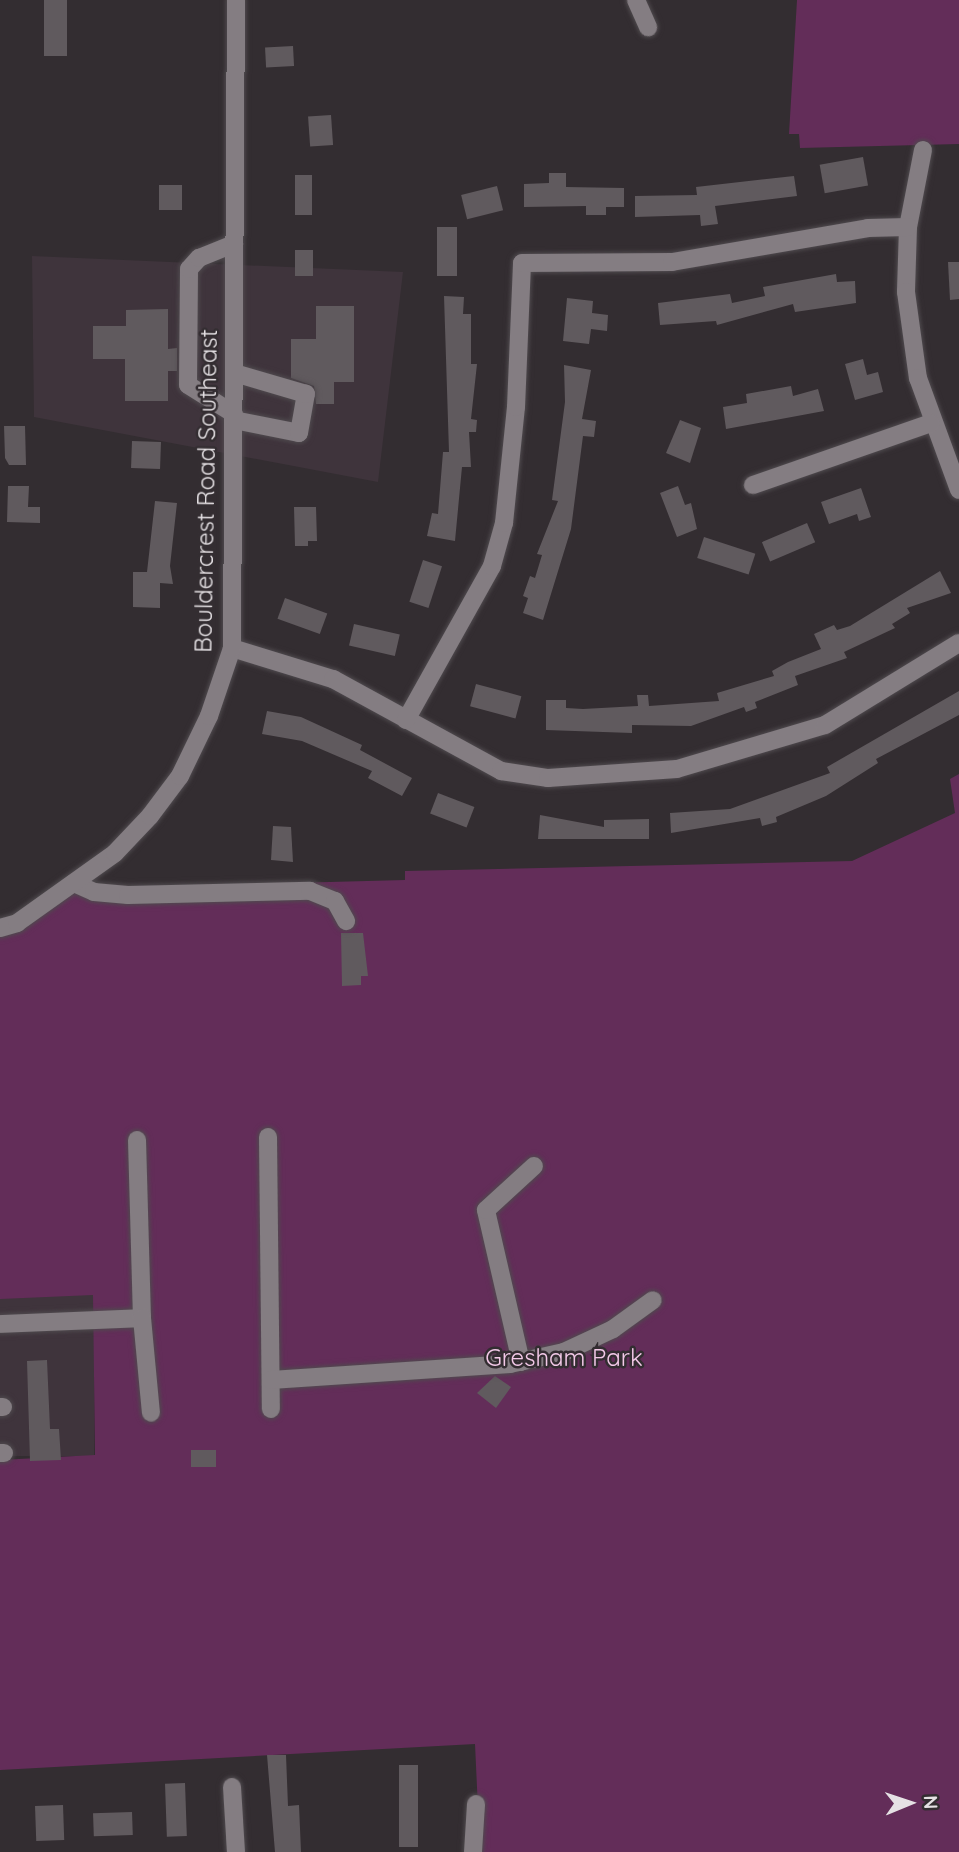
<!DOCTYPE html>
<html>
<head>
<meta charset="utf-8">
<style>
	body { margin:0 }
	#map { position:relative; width:959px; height:1852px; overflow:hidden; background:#332d31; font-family:Quicksand,sans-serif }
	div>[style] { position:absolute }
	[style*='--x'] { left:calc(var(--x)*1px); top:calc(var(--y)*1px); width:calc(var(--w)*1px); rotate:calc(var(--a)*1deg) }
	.built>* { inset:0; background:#3f343c; transform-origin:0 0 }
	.green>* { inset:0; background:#632d59 }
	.building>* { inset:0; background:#605a5e; transform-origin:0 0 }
	.roads { filter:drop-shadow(0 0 2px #4f4a4e) drop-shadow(0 0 2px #4f4a4e) }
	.minor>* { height:18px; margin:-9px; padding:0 9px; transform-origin:9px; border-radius:9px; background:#847d82 }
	span { translate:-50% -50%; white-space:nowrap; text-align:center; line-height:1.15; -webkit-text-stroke:5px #332d31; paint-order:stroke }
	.street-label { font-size:24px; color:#e5e1e4 }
	.park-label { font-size:24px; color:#f3c9e8 }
	.north { position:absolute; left:875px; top:1768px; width:70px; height:70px; -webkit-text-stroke:5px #332d31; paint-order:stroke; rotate:88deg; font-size:19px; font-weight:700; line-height:28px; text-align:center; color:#e5e1e4 }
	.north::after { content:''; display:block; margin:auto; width:24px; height:32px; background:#e5e1e4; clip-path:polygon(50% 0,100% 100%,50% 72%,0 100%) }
</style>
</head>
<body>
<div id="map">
	<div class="built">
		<i style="clip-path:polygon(32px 256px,403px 272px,378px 482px,34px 417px)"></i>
		<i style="left:94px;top:1295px;width:161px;height:94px;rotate:90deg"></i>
	</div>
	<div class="green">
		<i style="clip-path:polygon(797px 0,959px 0,959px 144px,800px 148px,799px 134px,789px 134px)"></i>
		<i style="clip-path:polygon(959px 774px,959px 1852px,480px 1852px,475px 1744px,0 1770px,0 1460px,95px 1455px,93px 1295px,0 1299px,0 934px,57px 889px,405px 880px,405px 871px,852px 861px,955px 813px,950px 779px)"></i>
	</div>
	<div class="building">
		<i style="left:44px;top:0;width:23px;height:56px"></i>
		<i style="left:293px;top:46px;width:20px;height:28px;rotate:87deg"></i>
		<i style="left:331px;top:115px;width:30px;height:23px;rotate:86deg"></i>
		<i style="left:863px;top:157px;width:29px;height:44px;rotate:80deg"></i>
		<i style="clip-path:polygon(549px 173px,566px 173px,566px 187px,624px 188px,624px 207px,606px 207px,606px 215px,586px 215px,586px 206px,524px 207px,524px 184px,549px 183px)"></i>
		<i style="left:295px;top:175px;width:17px;height:40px"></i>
		<i style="clip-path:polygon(794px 176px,797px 196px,715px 206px,718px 224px,701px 226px,700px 215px,635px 217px,635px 196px,697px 195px,696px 187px)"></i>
		<i style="left:159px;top:185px;width:23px;height:25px"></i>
		<i style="left:497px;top:186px;width:25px;height:37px;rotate:76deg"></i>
		<i style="left:437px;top:227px;width:20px;height:49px"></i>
		<i style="left:295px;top:250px;width:18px;height:26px"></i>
		<i style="clip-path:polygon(948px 262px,959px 262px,959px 299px,950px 300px)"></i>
		<i style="clip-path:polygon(836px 274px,837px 282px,855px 281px,856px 303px,795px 312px,793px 304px,717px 325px,716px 321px,660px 325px,658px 303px,730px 294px,732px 303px,765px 296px,763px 287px)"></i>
		<i style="clip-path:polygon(444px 296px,464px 297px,463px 314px,471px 314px,471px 364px,477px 364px,471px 419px,477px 420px,476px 432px,469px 432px,471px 467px,462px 467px,455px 541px,427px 536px,432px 513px,438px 514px,443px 452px,449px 452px)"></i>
		<i style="clip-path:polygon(567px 298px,593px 301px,592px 313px,608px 315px,607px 331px,591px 329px,589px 344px,563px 341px)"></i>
		<i style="clip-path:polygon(316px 306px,354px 306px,354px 382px,334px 382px,334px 404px,316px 404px,314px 386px,291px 378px,291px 339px,316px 339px)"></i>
		<i style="clip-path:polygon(168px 309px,168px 349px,177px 348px,177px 371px,168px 371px,168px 401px,125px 401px,125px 359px,93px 359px,93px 326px,126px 326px,126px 310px)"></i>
		<i style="clip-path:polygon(863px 359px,867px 375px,878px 372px,883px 392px,855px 400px,845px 364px)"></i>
		<i style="clip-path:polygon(564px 365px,591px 370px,582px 419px,596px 421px,594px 437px,583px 436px,571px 529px,543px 620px,523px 613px,528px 598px,523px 596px,530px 576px,535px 578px,542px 555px,537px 554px,558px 501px,552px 500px,565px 402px)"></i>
		<i style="clip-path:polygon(791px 386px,793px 396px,818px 389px,824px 411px,726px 429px,723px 407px,747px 403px,746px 394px)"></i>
		<i style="clip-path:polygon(680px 420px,701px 428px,690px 463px,666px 453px)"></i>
		<i style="clip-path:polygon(4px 426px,25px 426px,26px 465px,9px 465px,5px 458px)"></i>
		<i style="left:132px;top:441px;width:29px;height:27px;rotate:2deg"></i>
		<i style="clip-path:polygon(8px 486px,29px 486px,28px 507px,40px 507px,40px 523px,7px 522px)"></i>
		<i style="clip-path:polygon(678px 486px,685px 505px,691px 503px,697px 529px,677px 537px,660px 493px)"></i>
		<i style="clip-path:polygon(861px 488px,871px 517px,859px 521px,857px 514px,829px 524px,821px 502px)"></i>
		<i style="clip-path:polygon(155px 501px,177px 503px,170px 566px,173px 584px,160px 583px,160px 608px,133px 607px,133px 572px,147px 572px)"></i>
		<i style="clip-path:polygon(294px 507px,316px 507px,317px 541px,308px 541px,308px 546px,295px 546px)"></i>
		<i style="left:807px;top:523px;width:21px;height:49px;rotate:67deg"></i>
		<i style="left:704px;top:537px;width:54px;height:22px;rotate:18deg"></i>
		<i style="left:423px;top:560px;width:20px;height:44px;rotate:18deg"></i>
		<i style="clip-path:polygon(940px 571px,951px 593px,907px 608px,910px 613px,892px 624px,895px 628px,844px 652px,847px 658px,795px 676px,798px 685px,755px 702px,757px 708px,746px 712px,744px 707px,691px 726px,632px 725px,632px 733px,546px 730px,546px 700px,566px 700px,566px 708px,583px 709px,638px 706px,637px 695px,648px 695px,649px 706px,719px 701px,717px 693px,774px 676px,772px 671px,788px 662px,821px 649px,814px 634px,834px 625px,837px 630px,850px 626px)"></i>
		<i style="left:285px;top:598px;width:45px;height:22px;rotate:20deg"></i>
		<i style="left:354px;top:624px;width:47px;height:22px;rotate:13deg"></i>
		<i style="left:476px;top:684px;width:47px;height:23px;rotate:15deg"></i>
		<i style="clip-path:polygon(959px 691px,959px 715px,876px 759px,878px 763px,826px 796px,776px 817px,777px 822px,762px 826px,760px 818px,671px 833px,670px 813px,730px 809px,830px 773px,827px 767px)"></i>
		<i style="clip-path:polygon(267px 711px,301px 717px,362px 745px,360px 750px,412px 778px,402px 796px,368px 778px,372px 771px,302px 741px,262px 734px)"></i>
		<i style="left:438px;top:793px;width:39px;height:22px;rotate:21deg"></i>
		<i style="clip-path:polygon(540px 815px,604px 827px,604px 820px,649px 819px,649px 839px,538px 839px)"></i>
		<i style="clip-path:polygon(273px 826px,291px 827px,293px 862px,271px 860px)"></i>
		<i style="clip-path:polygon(341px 933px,363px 933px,368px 976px,361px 976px,361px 985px,342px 986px)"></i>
		<i style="clip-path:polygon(47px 1360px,50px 1429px,59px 1429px,61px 1460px,30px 1461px,27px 1361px)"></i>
		<i style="clip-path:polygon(495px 1376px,511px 1387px,496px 1408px,477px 1393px)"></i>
		<i style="left:191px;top:1450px;width:25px;height:17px"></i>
		<i style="clip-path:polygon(267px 1755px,286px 1755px,288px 1806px,299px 1805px,301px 1852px,275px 1852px)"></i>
		<i style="left:399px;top:1765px;width:19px;height:82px"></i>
		<i style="left:185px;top:1783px;width:53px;height:20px;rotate:88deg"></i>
		<i style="left:63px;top:1805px;width:35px;height:28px;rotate:88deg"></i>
		<i style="left:132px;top:1812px;width:23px;height:39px;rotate:88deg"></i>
	</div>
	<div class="roads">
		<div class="minor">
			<i style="--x:636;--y:0;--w:30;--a:66"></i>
			<i style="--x:923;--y:150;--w:78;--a:101"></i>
			<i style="--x:908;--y:227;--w:65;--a:91.8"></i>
			<i style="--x:906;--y:292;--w:87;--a:82.1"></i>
			<i style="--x:918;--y:378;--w:119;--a:69.9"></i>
			<i style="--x:234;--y:414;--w:54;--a:-147.8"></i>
			<i style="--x:188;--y:385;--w:116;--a:-89.5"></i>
			<i style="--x:189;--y:269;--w:15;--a:-48"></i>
			<i style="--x:199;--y:258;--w:38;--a:-22"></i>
			<i style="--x:234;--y:420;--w:66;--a:11.3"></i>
			<i style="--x:299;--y:433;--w:40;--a:-80"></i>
			<i style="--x:306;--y:394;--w:75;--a:-163.7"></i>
			<i style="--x:753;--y:485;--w:188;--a:-19.2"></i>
			<i style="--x:232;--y:648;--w:106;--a:17.1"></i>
			<i style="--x:333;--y:679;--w:192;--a:28.7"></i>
			<i style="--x:501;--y:771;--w:48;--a:8.5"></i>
			<i style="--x:548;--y:778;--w:129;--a:-4"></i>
			<i style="--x:677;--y:769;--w:154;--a:-16.6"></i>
			<i style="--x:825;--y:725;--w:157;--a:-31.5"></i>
			<i style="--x:406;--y:720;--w:176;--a:-60.8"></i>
			<i style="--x:492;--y:566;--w:45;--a:-74.4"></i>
			<i style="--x:504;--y:523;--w:117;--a:-84.1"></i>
			<i style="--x:516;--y:407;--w:144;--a:-87.6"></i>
			<i style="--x:522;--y:263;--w:150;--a:-0.4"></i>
			<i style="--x:672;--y:262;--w:199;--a:-9.8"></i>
			<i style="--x:868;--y:228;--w:40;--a:-1.4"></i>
			<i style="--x:74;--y:883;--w:22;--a:24"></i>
			<i style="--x:94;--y:892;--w:34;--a:5"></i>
			<i style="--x:128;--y:895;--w:182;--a:-1.3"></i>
			<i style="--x:310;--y:891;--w:27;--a:22"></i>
			<i style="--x:335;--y:901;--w:23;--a:61"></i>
			<i style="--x:0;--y:928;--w:18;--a:-16"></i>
			<i style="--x:17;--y:923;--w:120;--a:-35.5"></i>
			<i style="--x:115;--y:853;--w:51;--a:-46.6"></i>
			<i style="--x:150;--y:816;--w:50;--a:-53.1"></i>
			<i style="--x:180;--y:776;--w:67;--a:-64.2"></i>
			<i style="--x:209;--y:716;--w:72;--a:-71.3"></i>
			<i style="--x:232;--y:648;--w:648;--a:-89.65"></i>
			<i style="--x:268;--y:1137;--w:272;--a:89.4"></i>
			<i style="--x:137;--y:1140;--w:178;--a:88.4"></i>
			<i style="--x:0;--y:1324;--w:142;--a:-2.4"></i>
			<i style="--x:142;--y:1318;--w:95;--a:84.6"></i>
			<i style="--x:521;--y:1362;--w:156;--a:-103"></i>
			<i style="--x:486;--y:1210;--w:65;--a:-42.5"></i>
			<i style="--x:271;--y:1380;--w:240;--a:-3.8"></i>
			<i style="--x:510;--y:1364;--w:55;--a:-12.5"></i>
			<i style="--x:564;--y:1352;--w:54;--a:-25.1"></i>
			<i style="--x:613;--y:1329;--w:49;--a:-35.9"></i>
			<i style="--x:0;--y:1407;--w:3;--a:0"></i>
			<i style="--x:0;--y:1453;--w:4;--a:0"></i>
			<i style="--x:232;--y:1787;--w:65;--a:86.5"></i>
			<i style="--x:473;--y:1852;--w:48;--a:-86.4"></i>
		</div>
	</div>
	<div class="street-label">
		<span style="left:206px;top:491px;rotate:-89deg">Bouldercrest Road Southeast</span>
	</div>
	<div class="park-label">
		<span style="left:564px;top:1358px">Gresham Park</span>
	</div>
	<div class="north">N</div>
</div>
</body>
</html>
